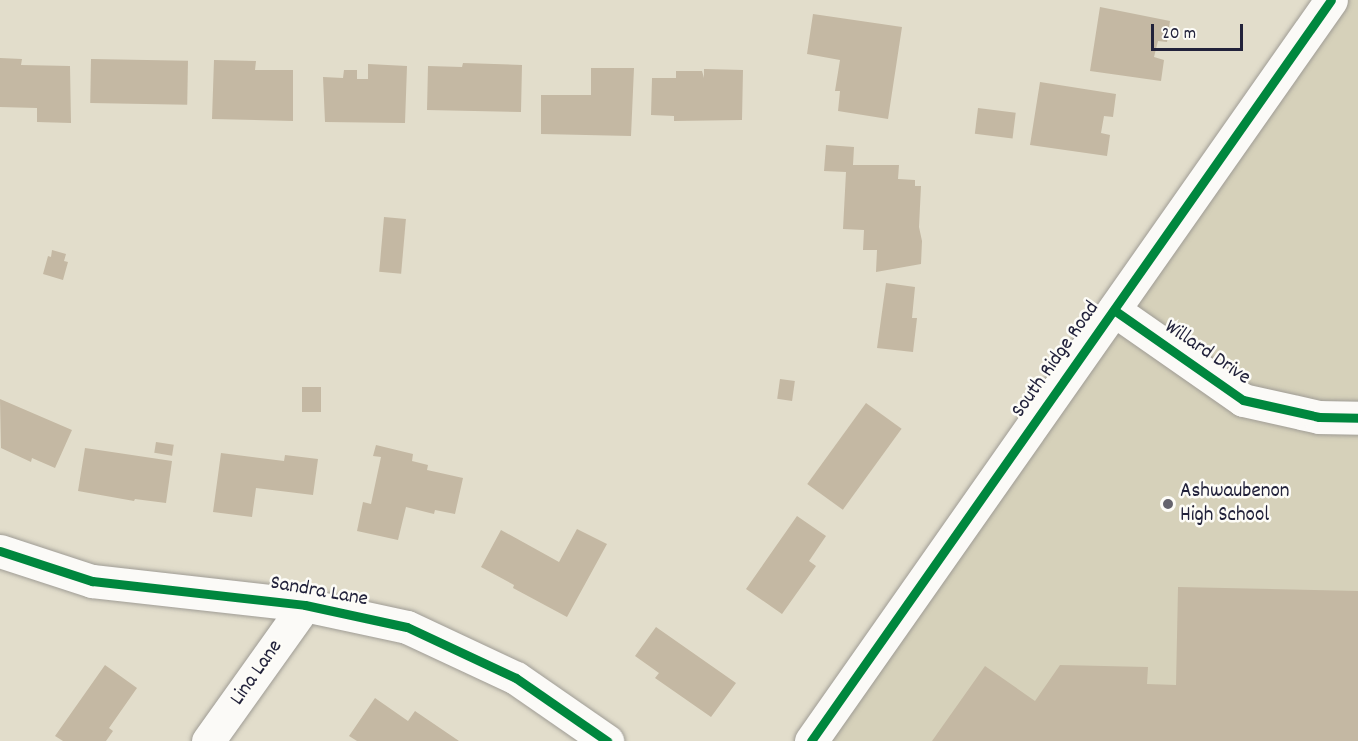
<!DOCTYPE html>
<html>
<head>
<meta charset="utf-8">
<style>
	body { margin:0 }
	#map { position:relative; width:1358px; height:741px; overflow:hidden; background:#e2ddcb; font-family:Dekko,sans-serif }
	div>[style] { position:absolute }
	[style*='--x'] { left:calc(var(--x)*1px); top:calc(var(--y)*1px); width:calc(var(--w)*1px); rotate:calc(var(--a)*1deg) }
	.built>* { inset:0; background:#d6d1ba }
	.building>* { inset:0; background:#c4b8a3; transform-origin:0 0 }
	.roads { filter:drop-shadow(0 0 2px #9f9c95) drop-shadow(0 0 2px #9f9c95) }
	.minor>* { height:33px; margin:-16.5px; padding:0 16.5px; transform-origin:16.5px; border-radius:16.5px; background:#fbfaf7 }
	.tertiary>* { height:33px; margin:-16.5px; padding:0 16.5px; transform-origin:16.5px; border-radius:16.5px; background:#fbfaf7 }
	.cycleway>* { height:9px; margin:-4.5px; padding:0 4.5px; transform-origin:4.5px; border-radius:4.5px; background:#00873e }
	.dots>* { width:16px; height:16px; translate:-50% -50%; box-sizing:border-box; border:3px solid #fdfcf7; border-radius:50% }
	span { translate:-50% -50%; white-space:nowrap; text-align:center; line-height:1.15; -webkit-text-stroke:5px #fdfcf7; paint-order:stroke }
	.street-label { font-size:21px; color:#22223b }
	.poi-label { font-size:21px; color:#22223b }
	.left { translate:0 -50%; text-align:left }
	.scale { position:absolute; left:1151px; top:24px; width:92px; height:27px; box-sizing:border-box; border:3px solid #22223b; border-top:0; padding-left:8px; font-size:18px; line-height:21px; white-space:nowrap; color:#22223b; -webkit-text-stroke:4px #fdfcf7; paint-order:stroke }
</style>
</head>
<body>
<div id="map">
	<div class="built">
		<i style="clip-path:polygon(1331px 0,1358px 0,1358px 741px,811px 741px)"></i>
	</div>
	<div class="building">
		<i style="clip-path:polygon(1100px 7px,1170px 21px,1167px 42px,1158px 41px,1154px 57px,1164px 60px,1161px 81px,1090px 71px)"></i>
		<i style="clip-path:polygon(813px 14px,902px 27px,888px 119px,838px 111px,840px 91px,835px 91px,840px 60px,807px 54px)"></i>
		<i style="clip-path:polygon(0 58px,22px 59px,21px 65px,70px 66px,71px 123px,37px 122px,37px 108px,0 107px)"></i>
		<i style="left:91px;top:59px;width:97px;height:44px;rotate:1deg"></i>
		<i style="clip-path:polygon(214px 60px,256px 61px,255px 70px,293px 70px,293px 121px,212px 119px)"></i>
		<i style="clip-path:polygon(463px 63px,522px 65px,521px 112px,427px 110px,428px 66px,462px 67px)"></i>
		<i style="clip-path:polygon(368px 64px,407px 66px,405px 123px,325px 122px,323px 77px,343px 78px,344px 70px,357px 70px,357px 79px,368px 79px)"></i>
		<i style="clip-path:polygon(591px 68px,634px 68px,631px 136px,541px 134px,541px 95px,591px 95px)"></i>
		<i style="clip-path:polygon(704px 69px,743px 70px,742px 120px,674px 121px,674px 116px,651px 115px,652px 78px,676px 78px,676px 71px,702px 71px,704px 78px)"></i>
		<i style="clip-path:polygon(1040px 82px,1116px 94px,1113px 117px,1104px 116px,1101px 133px,1110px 135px,1107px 156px,1030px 145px)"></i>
		<i style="left:978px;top:108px;width:38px;height:26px;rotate:7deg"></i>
		<i style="clip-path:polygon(826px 145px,854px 147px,853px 165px,899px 165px,898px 179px,915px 180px,915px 186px,921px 186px,919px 227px,922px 241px,921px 264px,876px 272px,877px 250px,863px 250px,864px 230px,843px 229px,846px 172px,824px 171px)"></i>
		<i style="left:384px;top:217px;width:22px;height:55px;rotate:5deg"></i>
		<i style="clip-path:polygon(52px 250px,66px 254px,64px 261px,68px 262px,63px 280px,43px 274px,48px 256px,51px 257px)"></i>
		<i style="clip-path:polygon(886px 283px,915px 287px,912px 318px,917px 318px,913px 352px,877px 348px)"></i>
		<i style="left:780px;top:379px;width:15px;height:20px;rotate:8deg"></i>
		<i style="left:302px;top:387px;width:19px;height:25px"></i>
		<i style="clip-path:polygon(0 399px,72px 430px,55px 468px,32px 458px,31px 462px,1px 448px)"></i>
		<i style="left:866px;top:403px;width:44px;height:100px;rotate:36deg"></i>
		<i style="left:156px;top:442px;width:18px;height:11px;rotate:9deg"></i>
		<i style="clip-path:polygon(376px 445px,413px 454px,412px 461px,428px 465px,427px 470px,463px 478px,455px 514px,435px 510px,434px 514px,406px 507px,398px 540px,357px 531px,363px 502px,371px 504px,381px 457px,373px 456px)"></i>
		<i style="clip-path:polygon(85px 448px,172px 461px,166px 503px,135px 499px,134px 501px,78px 491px)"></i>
		<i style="clip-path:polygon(221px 453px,284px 461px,285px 455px,318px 459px,313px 495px,256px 488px,252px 517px,213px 512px)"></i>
		<i style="clip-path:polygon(797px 516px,826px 536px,809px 561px,816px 566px,782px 614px,746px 589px)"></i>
		<i style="clip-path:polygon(577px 529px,607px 544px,567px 617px,513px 588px,514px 585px,481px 567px,501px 530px,559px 562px)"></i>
		<i style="clip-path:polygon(1178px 587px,1358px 591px,1358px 741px,932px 741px,985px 666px,1035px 701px,1060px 665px,1148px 667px,1147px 684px,1176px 685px)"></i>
		<i style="clip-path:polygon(656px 627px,736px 683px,711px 717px,655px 678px,659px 673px,635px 656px)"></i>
		<i style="clip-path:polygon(105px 665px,137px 688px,109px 728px,113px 731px,106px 741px,63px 741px,55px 736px)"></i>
		<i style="clip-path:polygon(375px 698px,408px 721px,415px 711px,459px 741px,357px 741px,349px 736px)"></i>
	</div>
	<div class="roads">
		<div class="minor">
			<i style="--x:0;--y:551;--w:97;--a:18.1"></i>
			<i style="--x:92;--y:581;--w:214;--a:6.4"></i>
			<i style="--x:305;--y:605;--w:104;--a:12.2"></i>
			<i style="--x:407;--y:627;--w:120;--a:25.1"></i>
			<i style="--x:516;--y:678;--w:111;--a:34.7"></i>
			<i style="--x:208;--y:741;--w:167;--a:-54.5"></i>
			<i style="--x:811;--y:741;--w:905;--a:-54.94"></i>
		</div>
		<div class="tertiary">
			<i style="--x:1114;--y:310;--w:157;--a:34.9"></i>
			<i style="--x:1243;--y:400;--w:78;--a:12.6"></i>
			<i style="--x:1319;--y:417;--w:39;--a:1"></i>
		</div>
	</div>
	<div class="cycleway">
		<i style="--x:1114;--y:310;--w:157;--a:34.9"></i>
		<i style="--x:1243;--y:400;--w:78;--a:12.6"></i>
		<i style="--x:1319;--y:417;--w:39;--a:1"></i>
		<i style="--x:0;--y:551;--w:97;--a:18.1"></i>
		<i style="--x:92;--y:581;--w:214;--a:6.4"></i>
		<i style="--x:305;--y:605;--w:104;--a:12.2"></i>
		<i style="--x:407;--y:627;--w:120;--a:25.1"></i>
		<i style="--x:516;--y:678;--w:111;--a:34.7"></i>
		<i style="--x:811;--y:741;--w:905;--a:-54.94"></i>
	</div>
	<div class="dots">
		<i style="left:1168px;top:504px;background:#65636d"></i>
	</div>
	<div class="street-label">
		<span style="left:1207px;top:353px;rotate:34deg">Willard Drive</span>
		<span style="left:1056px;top:360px;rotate:-55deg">South Ridge Road</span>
		<span style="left:319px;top:592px;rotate:10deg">Sandra Lane</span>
		<span style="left:257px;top:673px;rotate:-55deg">Lina Lane</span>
	</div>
	<div class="poi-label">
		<span class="left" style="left:1180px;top:504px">Ashwaubenon<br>High School</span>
	</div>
	<div class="scale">20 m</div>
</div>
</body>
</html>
